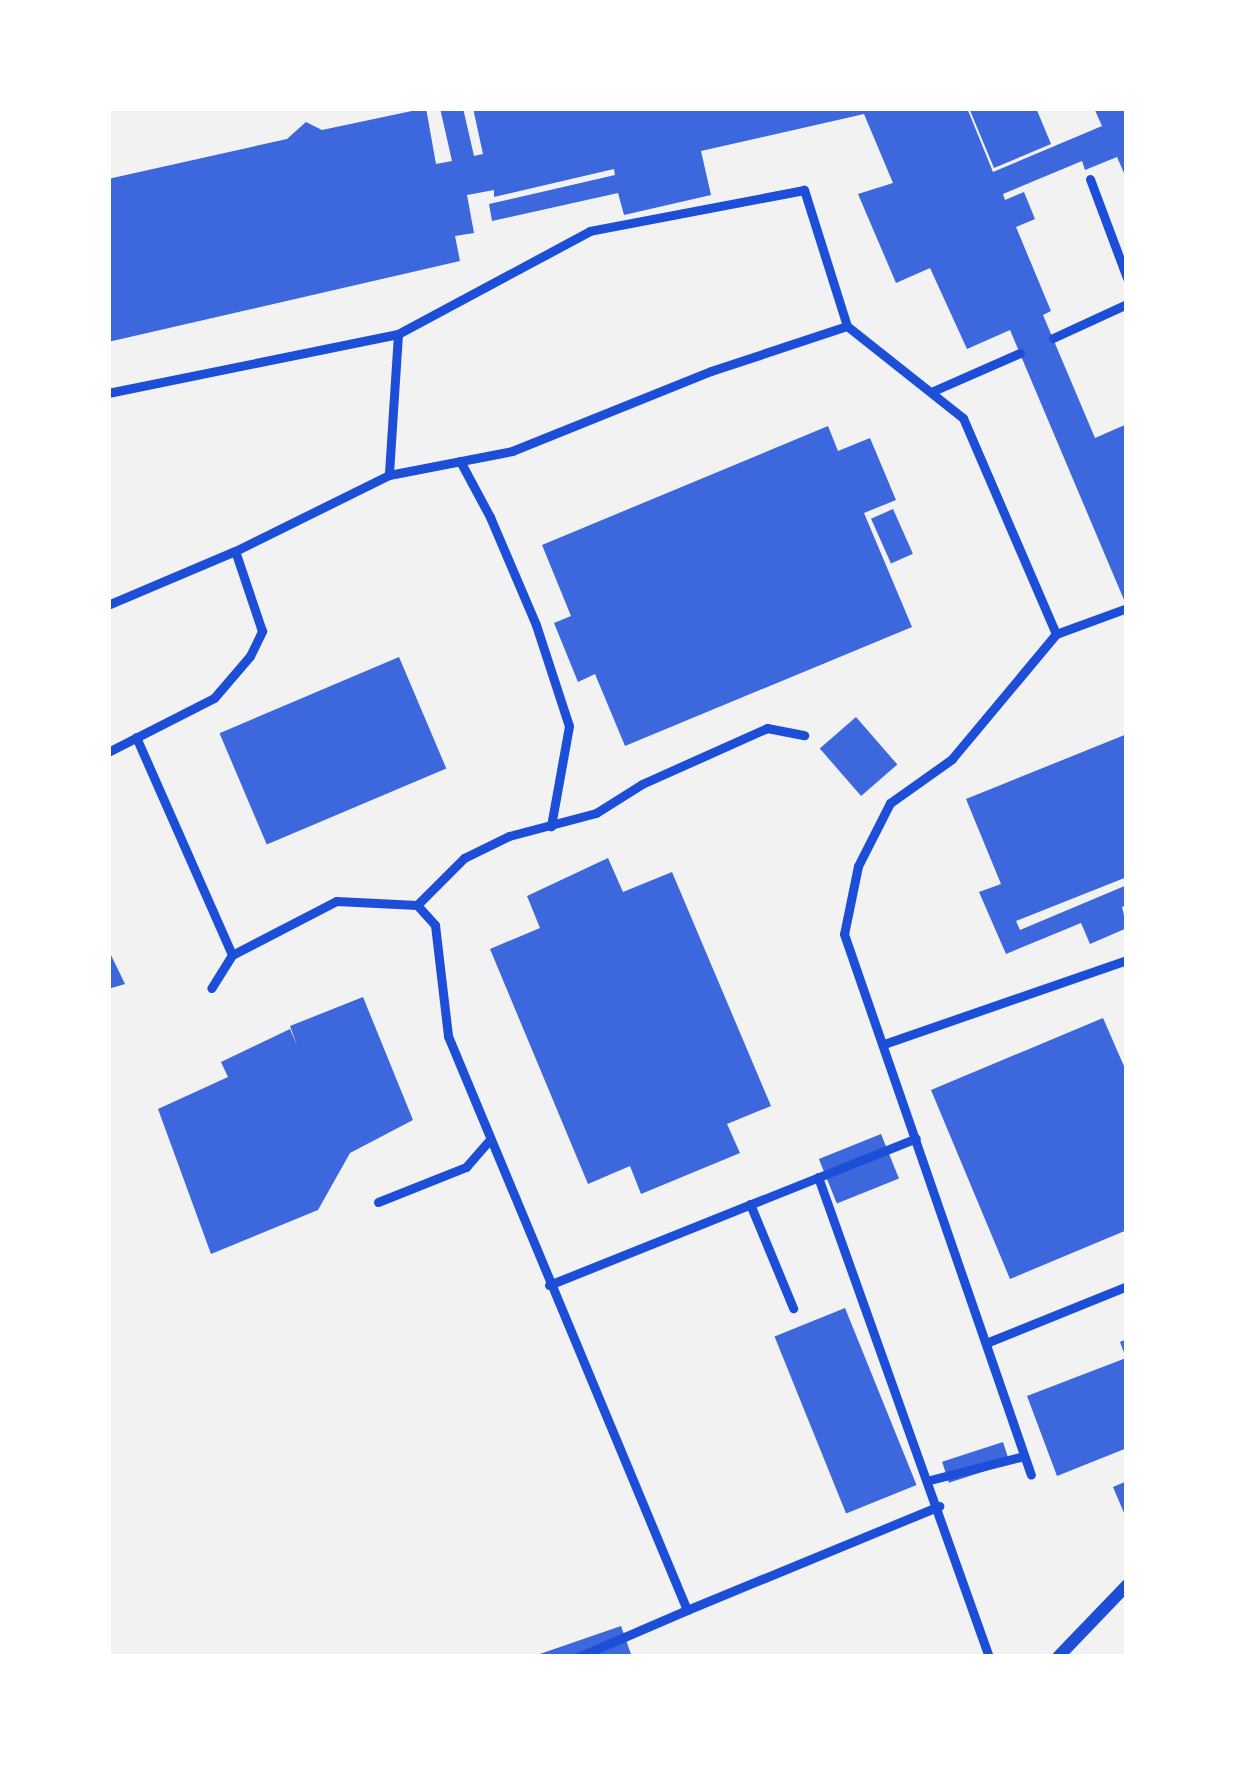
<!DOCTYPE html>
<html>
<head>
<meta charset="utf-8">
<style>
	body { margin:0 }
	#map { position:relative; width:1235px; height:1765px; overflow:hidden; background:#f2f2f2; font-family:"Open Sans",sans-serif }
	div>[style] { position:absolute }
	[style*='--x'] { left:calc(var(--x)*1px); top:calc(var(--y)*1px); width:calc(var(--w)*1px); rotate:calc(var(--a)*1deg) }
	.building>* { inset:0; background:#3d67dc; transform-origin:0 0 }
	.service>* { height:9px; margin:-4.5px; padding:0 4.5px; transform-origin:4.5px; border-radius:4.5px; background:#1d4ed8 }
	.minor>* { height:12px; margin:-6px; padding:0 6px; transform-origin:6px; border-radius:6px; background:#1d4ed8 }
	span { translate:-50% -50%; white-space:nowrap; text-align:center; line-height:1.15; -webkit-text-stroke:12px #fff; paint-order:stroke }
	.frame { position:absolute; inset:0; border:111px solid #fff; pointer-events:none }
</style>
</head>
<body>
<div id="map">
	<div class="building">
		<i style="clip-path:polygon(426px 108px,436px 164px,452px 161px,440px 108px,463px 108px,474px 156px,483px 154px,473px 108px,967px 108px,993px 172px,1102px 126px,1094px 108px,1127px 108px,1127px 180px,1117px 157px,1085px 170px,1082px 161px,1003px 194px,1005px 200px,1024px 192px,1035px 219px,1016px 227px,1051px 311px,1043px 315px,1095px 438px,1127px 424px,1127px 607px,1010px 330px,967px 349px,930px 268px,896px 283px,858px 194px,893px 183px,864px 114px,701px 151px,711px 195px,624px 215px,618px 193px,492px 221px,489px 204px,615px 175px,614px 169px,494px 197px,494px 190px,467px 195px,474px 233px,455px 236px,460px 261px,108px 342px,108px 179px,287px 139px,306px 122px,322px 130px)"></i>
		<i style="clip-path:polygon(969px 108px,1036px 108px,1051px 144px,994px 168px)"></i>
		<i style="clip-path:polygon(828px 426px,838px 451px,870px 438px,896px 500px,864px 513px,912px 627px,625px 746px,595px 674px,578px 682px,554px 623px,571px 616px,542px 545px)"></i>
		<i style="left:893px;top:509px;width:49px;height:24px;rotate:66deg"></i>
		<i style="left:399px;top:657px;width:121px;height:195px;rotate:67deg"></i>
		<i style="left:856px;top:717px;width:63px;height:48px;rotate:49deg"></i>
		<i style="clip-path:polygon(1127px 734px,1127px 877px,1016px 921px,1020px 930px,1127px 885px,1127px 905px,1122px 907px,1127px 928px,1090px 944px,1081px 923px,1006px 954px,979px 892px,1001px 884px,966px 799px)"></i>
		<i style="clip-path:polygon(608px 858px,623px 892px,672px 872px,771px 1106px,727px 1124px,740px 1153px,641px 1194px,630px 1166px,588px 1184px,490px 949px,540px 928px,527px 896px)"></i>
		<i style="clip-path:polygon(108px 949px,125px 984px,108px 989px)"></i>
		<i style="clip-path:polygon(363px 997px,413px 1120px,350px 1153px,318px 1210px,211px 1254px,158px 1109px,228px 1077px,221px 1062px,290px 1029px,297px 1045px,290px 1026px)"></i>
		<i style="clip-path:polygon(1103px 1018px,1127px 1073px,1127px 1230px,1010px 1279px,931px 1090px)"></i>
		<i style="left:881px;top:1134px;width:48px;height:67px;rotate:68deg"></i>
		<i style="left:845px;top:1308px;width:191px;height:76px;rotate:68deg"></i>
		<i style="clip-path:polygon(1127px 1339px,1127px 1448px,1057px 1476px,1027px 1396px,1126px 1358px,1120px 1342px)"></i>
		<i style="left:1003px;top:1442px;width:22px;height:64px;rotate:72deg"></i>
		<i style="clip-path:polygon(1127px 1481px,1127px 1520px,1113px 1487px)"></i>
		<i style="clip-path:polygon(621px 1626px,632px 1657px,534px 1657px,534px 1656px)"></i>
	</div>
	<div class="service">
		<i style="--x:1090;--y:179;--w:106;--a:69.5"></i>
		<i style="--x:847;--y:326;--w:148;--a:38.4"></i>
		<i style="--x:963;--y:418;--w:235;--a:66.7"></i>
		<i style="--x:1056;--y:634;--w:163;--a:129.8"></i>
		<i style="--x:952;--y:759;--w:76;--a:144.6"></i>
		<i style="--x:890;--y:803;--w:71;--a:116.9"></i>
		<i style="--x:858;--y:866;--w:69;--a:101.6"></i>
		<i style="--x:844;--y:934;--w:572;--a:70.93"></i>
		<i style="--x:1053;--y:338;--w:81;--a:-24.7"></i>
		<i style="--x:931;--y:392;--w:97;--a:-23.7"></i>
		<i style="--x:108;--y:393;--w:296;--a:-11.5"></i>
		<i style="--x:398;--y:334;--w:141;--a:93.7"></i>
		<i style="--x:389;--y:475;--w:172;--a:153.7"></i>
		<i style="--x:235;--y:551;--w:138;--a:157"></i>
		<i style="--x:460;--y:461;--w:64;--a:61.8"></i>
		<i style="--x:490;--y:517;--w:117;--a:66.9"></i>
		<i style="--x:536;--y:625;--w:106;--a:71.9"></i>
		<i style="--x:569;--y:726;--w:102;--a:100.2"></i>
		<i style="--x:389;--y:475;--w:125;--a:-11"></i>
		<i style="--x:512;--y:451;--w:214;--a:-21.9"></i>
		<i style="--x:711;--y:371;--w:143;--a:-18.3"></i>
		<i style="--x:847;--y:326;--w:143;--a:-107.5"></i>
		<i style="--x:804;--y:190;--w:218;--a:169.2"></i>
		<i style="--x:590;--y:231;--w:218;--a:151.8"></i>
		<i style="--x:1056;--y:634;--w:76;--a:-20.1"></i>
		<i style="--x:136;--y:737;--w:238;--a:66.2"></i>
		<i style="--x:232;--y:955;--w:39;--a:122"></i>
		<i style="--x:108;--y:752;--w:119;--a:-27"></i>
		<i style="--x:214;--y:698;--w:55;--a:-49.4"></i>
		<i style="--x:250;--y:656;--w:28;--a:-64"></i>
		<i style="--x:262;--y:631;--w:84;--a:-108.6"></i>
		<i style="--x:417;--y:905;--w:66;--a:-45"></i>
		<i style="--x:464;--y:858;--w:50;--a:-26.1"></i>
		<i style="--x:509;--y:836;--w:90;--a:-14.8"></i>
		<i style="--x:596;--y:813;--w:54;--a:-32.2"></i>
		<i style="--x:642;--y:784;--w:137;--a:-24.1"></i>
		<i style="--x:767;--y:728;--w:38;--a:11"></i>
		<i style="--x:232;--y:955;--w:117;--a:-27.4"></i>
		<i style="--x:336;--y:901;--w:81;--a:2.8"></i>
		<i style="--x:417;--y:905;--w:27;--a:48"></i>
		<i style="--x:435;--y:925;--w:112;--a:83.3"></i>
		<i style="--x:448;--y:1036;--w:622;--a:67.39"></i>
		<i style="--x:687;--y:1610;--w:119;--a:156.7"></i>
		<i style="--x:884;--y:1044;--w:257;--a:-19.1"></i>
		<i style="--x:818;--y:1177;--w:510;--a:70.39"></i>
		<i style="--x:378;--y:1202;--w:95;--a:-21.7"></i>
		<i style="--x:466;--y:1167;--w:33;--a:-49"></i>
		<i style="--x:750;--y:1204;--w:113;--a:67.5"></i>
		<i style="--x:549;--y:1285;--w:395;--a:-21.8"></i>
		<i style="--x:986;--y:1343;--w:152;--a:-22"></i>
		<i style="--x:930;--y:1480;--w:97;--a:-14.3"></i>
		<i style="--x:687;--y:1610;--w:273;--a:-22.4"></i>
	</div>
	<div class="minor">
		<i style="--x:1058;--y:1657;--w:100;--a:-46.2"></i>
	</div>
	<div class="frame"></div>
</div>
</body>
</html>
